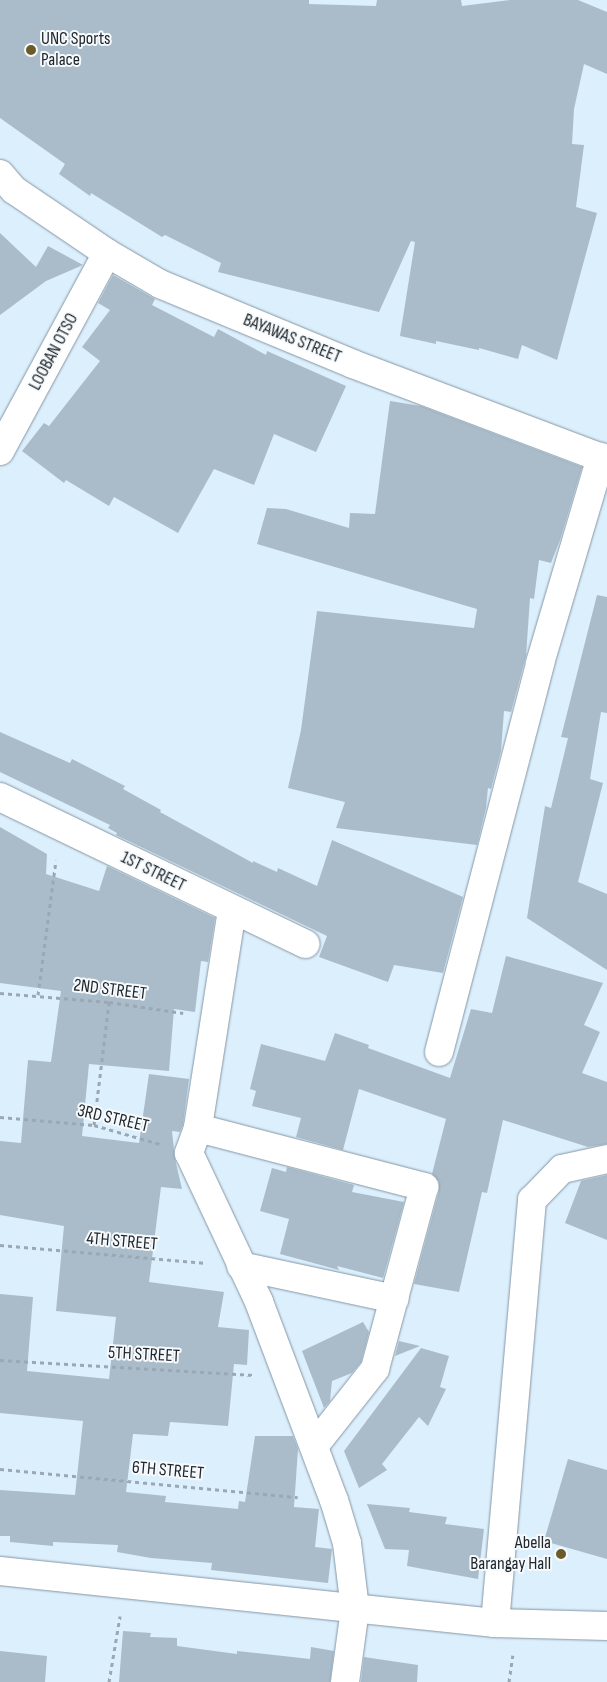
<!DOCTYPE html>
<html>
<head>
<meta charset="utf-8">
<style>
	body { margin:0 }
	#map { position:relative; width:607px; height:1682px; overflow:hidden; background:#dceffd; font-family:"Sofia Sans Condensed",sans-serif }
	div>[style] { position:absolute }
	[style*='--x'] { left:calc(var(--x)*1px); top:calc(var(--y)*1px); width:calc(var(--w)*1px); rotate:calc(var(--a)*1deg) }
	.building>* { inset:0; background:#aabcca }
	.path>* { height:3px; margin-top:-1.5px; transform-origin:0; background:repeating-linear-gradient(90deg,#9aa8b3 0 4px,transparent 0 8px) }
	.roads { filter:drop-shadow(0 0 1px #8596a3) drop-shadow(0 0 1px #8596a3) }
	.street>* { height:28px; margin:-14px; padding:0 14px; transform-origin:14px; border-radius:14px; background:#fff }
	.secondary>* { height:28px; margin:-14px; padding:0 14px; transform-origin:14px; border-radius:14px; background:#fff }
	.dots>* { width:14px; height:14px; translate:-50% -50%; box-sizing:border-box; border:2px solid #f6fafd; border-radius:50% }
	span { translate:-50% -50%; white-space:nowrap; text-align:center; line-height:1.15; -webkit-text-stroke:4px #f6fafd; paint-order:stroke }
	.poi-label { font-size:18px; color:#20272c }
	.left { translate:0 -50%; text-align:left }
	.right { translate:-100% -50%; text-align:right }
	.street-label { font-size:18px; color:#20272c }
</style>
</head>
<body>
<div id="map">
	<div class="building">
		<i style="clip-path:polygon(0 0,309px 0,309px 4px,376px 6px,377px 0,461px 0,462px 6px,510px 0,578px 0,607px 12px,607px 74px,584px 64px,574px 109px,572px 144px,584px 145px,576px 207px,597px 213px,557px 360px,522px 345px,518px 359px,479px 348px,479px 350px,436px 341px,436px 344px,400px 336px,415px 242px,411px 241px,379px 312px,218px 272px,221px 263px,165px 235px,162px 237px,91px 193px,90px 196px,59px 174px,65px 164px,0 118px)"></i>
		<i style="clip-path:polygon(0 233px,36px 267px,48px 246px,83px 265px,46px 281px,0 315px)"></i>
		<i style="clip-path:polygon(113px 275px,155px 299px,152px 305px,214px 337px,218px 329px,266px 355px,267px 351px,346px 386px,316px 452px,274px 434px,254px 485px,214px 469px,178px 533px,114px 497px,109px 506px,66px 480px,64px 483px,22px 451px,44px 423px,49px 426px,100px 361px,82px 347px,110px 310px,98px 303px)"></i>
		<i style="clip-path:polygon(390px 401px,421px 406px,582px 467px,560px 540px,551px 563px,539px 560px,534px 599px,530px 598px,526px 656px,511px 712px,504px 711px,501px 751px,491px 789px,488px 788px,486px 808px,477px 845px,336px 828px,345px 802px,288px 788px,301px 730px,317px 611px,474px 628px,477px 609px,257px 544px,267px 508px,286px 509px,349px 528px,350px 513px,375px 514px)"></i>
		<i style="clip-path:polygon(597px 595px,607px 597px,607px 713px,601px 712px,590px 779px,603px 783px,578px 882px,607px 894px,607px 970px,527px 918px,545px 806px,551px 808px,568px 738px,561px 737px)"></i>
		<i style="clip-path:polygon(0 732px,70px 763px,72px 759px,125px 786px,123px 789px,161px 810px,160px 812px,253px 863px,253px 861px,277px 872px,278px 868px,317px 886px,332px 840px,463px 897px,443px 973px,394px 965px,388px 982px,319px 957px,327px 936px,116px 835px,117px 833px,108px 828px,110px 825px,0 772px)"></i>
		<i style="clip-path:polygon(0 827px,47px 854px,46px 874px,99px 891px,107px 866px,215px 918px,208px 962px,201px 961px,195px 1012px,174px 1009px,169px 1071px,89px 1064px,82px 1136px,139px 1143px,149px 1074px,189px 1079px,183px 1124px,180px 1132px,172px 1131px,175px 1159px,182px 1189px,161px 1187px,149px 1282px,224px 1292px,218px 1327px,249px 1330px,247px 1365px,234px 1364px,228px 1426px,170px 1422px,168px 1436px,133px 1434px,126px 1492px,166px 1496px,165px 1502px,238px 1509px,239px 1501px,245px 1502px,255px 1436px,293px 1436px,298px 1449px,294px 1507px,319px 1509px,315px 1547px,332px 1549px,328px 1583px,211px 1570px,212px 1563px,151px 1558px,117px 1552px,118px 1545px,53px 1542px,53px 1546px,10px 1542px,10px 1536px,0 1536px,0 1490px,75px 1495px,83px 1421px,0 1413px,0 1294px,33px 1297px,27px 1371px,109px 1379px,116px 1317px,56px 1311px,64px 1226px,0 1215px,0 1141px,21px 1143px,28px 1060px,51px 1062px,61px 991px,0 983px)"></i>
		<i style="clip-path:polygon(506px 956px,603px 983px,584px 1025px,600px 1032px,582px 1073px,607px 1082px,607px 1144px,588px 1147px,503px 1120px,487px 1193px,482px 1192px,459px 1292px,414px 1284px,439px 1191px,439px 1182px,432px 1174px,446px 1119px,359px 1089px,343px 1150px,296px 1137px,301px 1118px,252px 1106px,256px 1091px,250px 1089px,261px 1044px,325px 1061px,335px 1033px,369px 1045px,368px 1048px,450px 1078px,471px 1009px,492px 1013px)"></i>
		<i style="clip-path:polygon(287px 1167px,354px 1185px,352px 1192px,404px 1202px,383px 1278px,337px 1266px,339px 1270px,280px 1254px,289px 1219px,260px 1211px,272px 1168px,286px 1172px)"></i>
		<i style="clip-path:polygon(607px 1175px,607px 1240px,565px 1223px,581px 1181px)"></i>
		<i style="clip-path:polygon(363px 1322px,369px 1332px,361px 1362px,352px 1373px,332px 1381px,330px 1401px,324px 1408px,302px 1351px)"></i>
		<i style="clip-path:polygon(399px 1341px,420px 1346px,395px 1356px)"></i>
		<i style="clip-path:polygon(421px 1348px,449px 1356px,440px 1387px,446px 1389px,428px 1426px,419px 1417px,382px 1464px,387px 1470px,359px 1488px,344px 1451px)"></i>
		<i style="clip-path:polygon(568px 1459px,607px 1470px,607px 1559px,544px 1541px)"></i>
		<i style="clip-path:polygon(367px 1504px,410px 1508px,409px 1512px,447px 1517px,445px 1524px,484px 1529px,478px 1579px,407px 1566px,409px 1550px,385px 1549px)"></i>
		<i style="clip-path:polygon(123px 1631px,151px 1633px,150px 1637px,177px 1638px,177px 1646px,237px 1654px,237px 1651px,310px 1659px,311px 1647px,334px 1651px,330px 1682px,119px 1682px)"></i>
		<i style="clip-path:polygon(0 1651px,47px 1656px,45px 1682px,0 1682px)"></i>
		<i style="clip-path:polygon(364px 1657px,418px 1665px,417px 1682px,361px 1682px)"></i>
	</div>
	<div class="path">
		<i style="--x:0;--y:993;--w:109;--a:4.7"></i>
		<i style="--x:109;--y:1002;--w:75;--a:8.5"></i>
		<i style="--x:38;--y:995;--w:136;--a:-82.4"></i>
		<i style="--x:0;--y:1117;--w:94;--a:4.9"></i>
		<i style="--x:94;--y:1125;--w:69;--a:16.1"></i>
		<i style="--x:94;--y:1125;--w:124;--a:-83"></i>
		<i style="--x:0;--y:1245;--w:207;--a:5"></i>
		<i style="--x:0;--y:1360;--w:254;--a:3.4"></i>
		<i style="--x:0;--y:1469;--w:299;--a:5.4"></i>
		<i style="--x:109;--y:1682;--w:67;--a:-80.5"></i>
		<i style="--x:509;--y:1682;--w:27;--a:-82"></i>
	</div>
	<div class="roads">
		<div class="street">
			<i style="--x:0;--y:451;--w:225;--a:-61.6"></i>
			<i style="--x:0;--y:797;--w:339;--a:25.7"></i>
			<i style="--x:232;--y:910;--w:221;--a:98.9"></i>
			<i style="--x:198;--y:1128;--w:27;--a:110"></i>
			<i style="--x:189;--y:1153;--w:165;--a:64.8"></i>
			<i style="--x:259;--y:1302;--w:212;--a:69.3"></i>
			<i style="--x:334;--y:1500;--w:45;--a:73.2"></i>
			<i style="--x:347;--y:1543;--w:66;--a:83.1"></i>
			<i style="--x:355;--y:1609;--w:74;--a:97.8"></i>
			<i style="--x:439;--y:1052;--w:402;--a:-75.4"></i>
			<i style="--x:540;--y:663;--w:215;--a:-73.5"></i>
			<i style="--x:198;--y:1128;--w:234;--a:14.6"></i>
			<i style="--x:424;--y:1187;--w:188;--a:105.1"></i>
			<i style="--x:375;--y:1369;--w:97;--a:128.3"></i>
			<i style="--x:241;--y:1266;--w:157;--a:12.1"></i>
			<i style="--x:495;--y:1623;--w:425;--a:-85"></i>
			<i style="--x:532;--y:1200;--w:43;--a:-45.9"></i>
			<i style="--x:562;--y:1169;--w:46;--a:-12.5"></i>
		</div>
		<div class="secondary">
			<i style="--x:0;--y:174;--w:21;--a:49"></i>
			<i style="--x:14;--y:190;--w:112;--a:34.1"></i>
			<i style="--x:107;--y:253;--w:61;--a:30.3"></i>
			<i style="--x:160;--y:284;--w:209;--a:22.5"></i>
			<i style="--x:353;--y:364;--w:272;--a:20.7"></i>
			<i style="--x:0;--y:1571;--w:498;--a:6"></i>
			<i style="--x:495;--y:1623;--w:112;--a:1.5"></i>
		</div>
	</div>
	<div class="dots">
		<i style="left:31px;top:50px;background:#6b5b28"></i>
		<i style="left:561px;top:1554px;background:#6b5b28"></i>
	</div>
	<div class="poi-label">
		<span class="left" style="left:41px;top:50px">UNC Sports<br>Palace</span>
		<span class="right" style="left:551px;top:1554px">Abella<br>Barangay Hall</span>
	</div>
	<div class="street-label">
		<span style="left:292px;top:339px;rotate:22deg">BAYAWAS STREET</span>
		<span style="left:54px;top:352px;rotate:-62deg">LOOBAN OTSO</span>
		<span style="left:153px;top:872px;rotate:26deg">1ST STREET</span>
		<span style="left:110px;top:990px;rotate:7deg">2ND STREET</span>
		<span style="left:113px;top:1119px;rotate:13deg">3RD STREET</span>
		<span style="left:122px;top:1242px;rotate:5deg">4TH STREET</span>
		<span style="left:144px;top:1355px;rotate:3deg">5TH STREET</span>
		<span style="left:168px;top:1471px;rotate:5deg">6TH STREET</span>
	</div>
</div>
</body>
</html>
